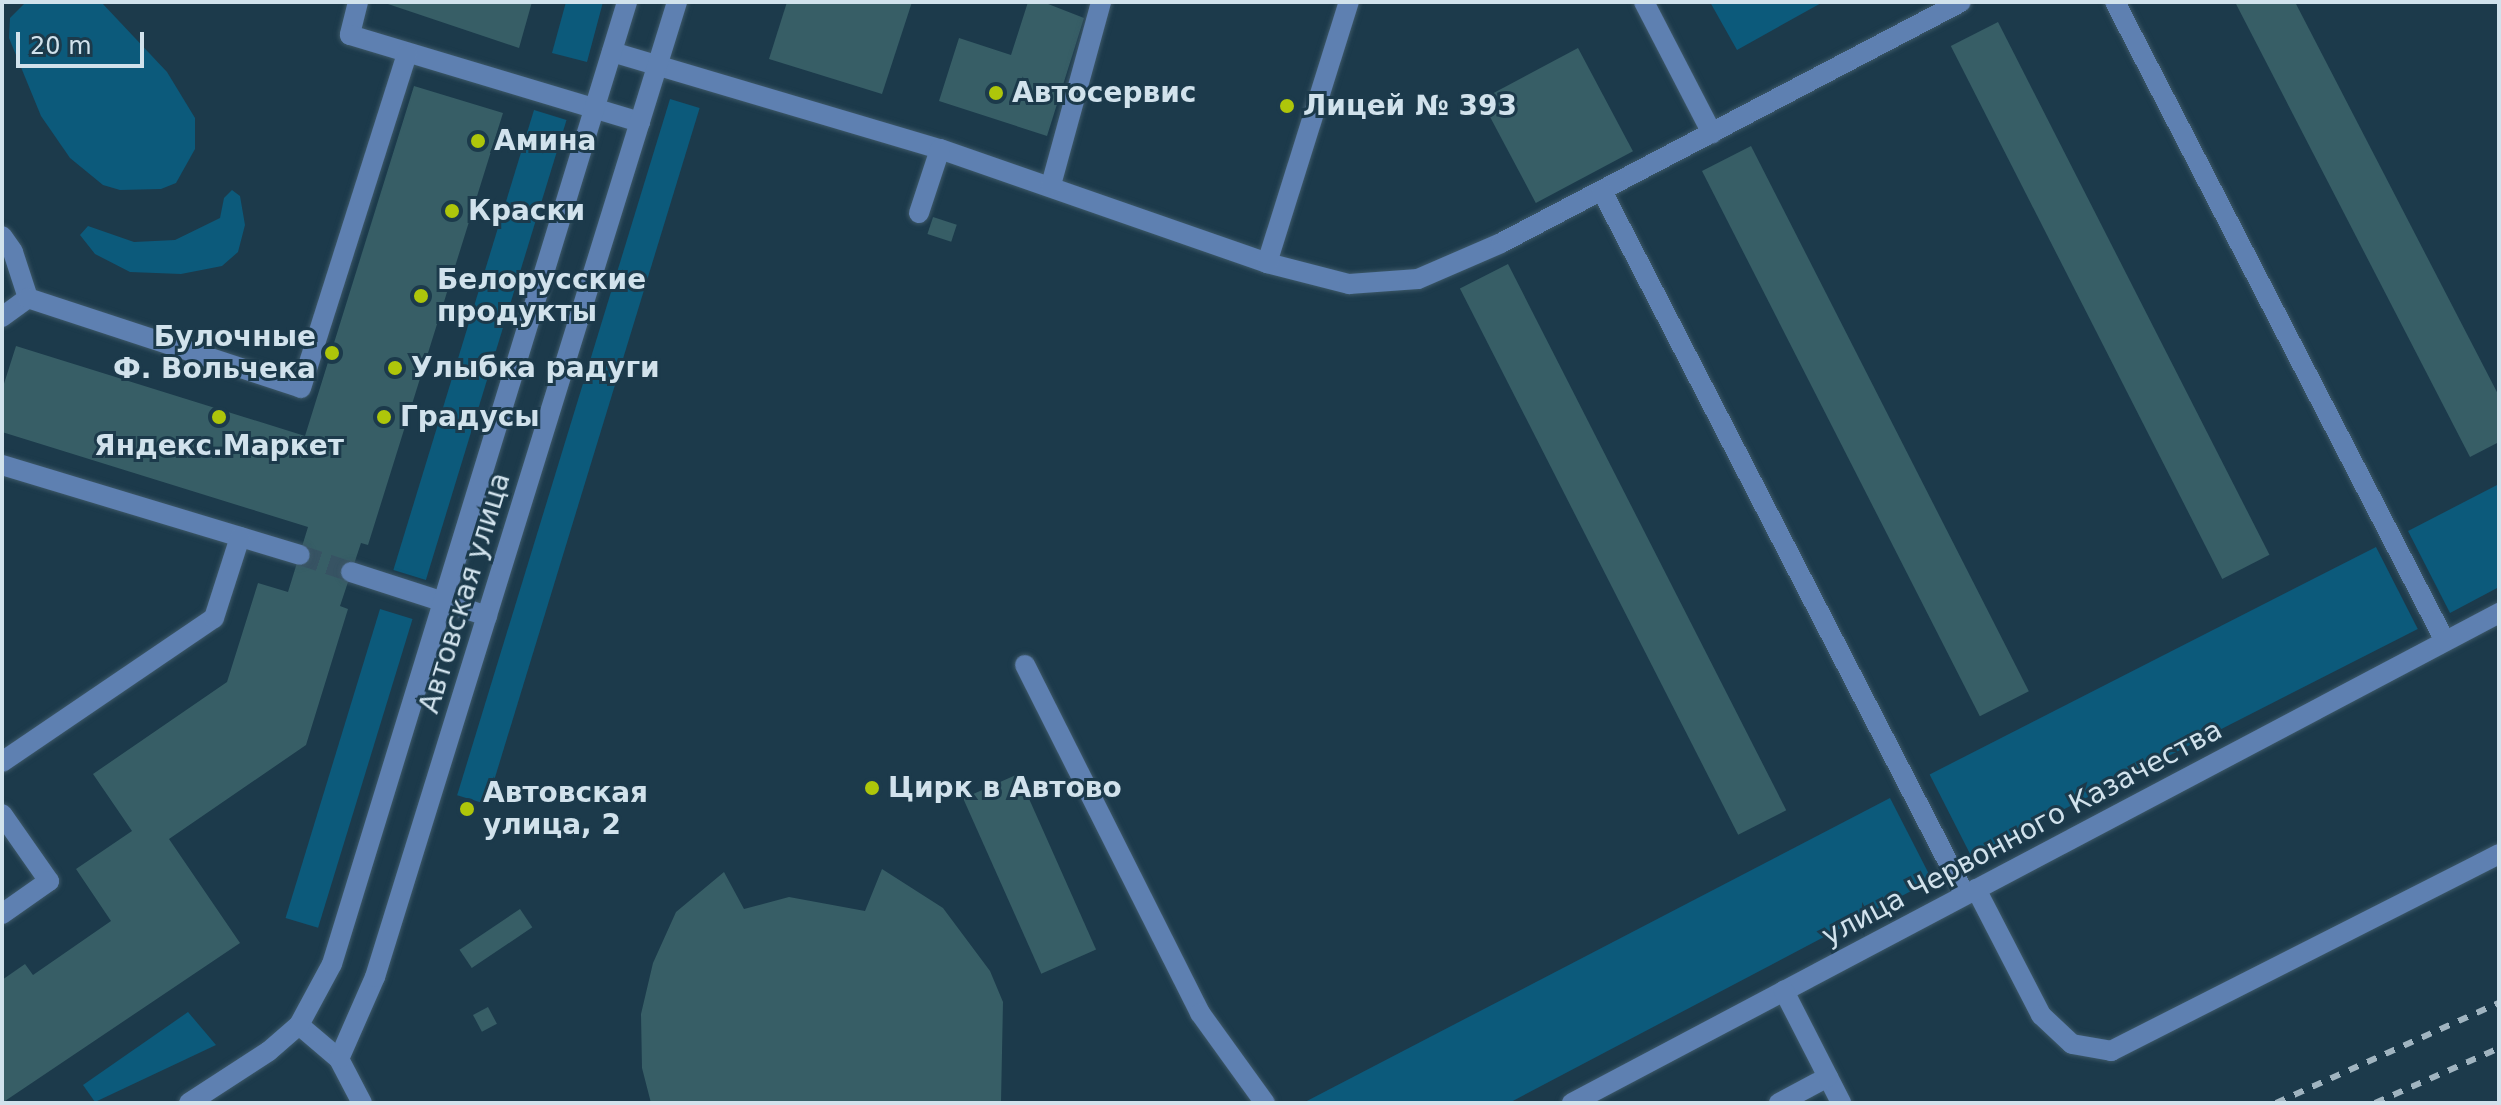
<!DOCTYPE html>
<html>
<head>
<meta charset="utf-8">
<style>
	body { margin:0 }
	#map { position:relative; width:2501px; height:1105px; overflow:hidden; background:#1c3a4b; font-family:"DejaVu Sans",sans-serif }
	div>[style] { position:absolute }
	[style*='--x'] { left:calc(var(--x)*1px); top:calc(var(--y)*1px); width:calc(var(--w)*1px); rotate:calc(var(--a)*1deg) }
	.green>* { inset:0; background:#0c5a7b; transform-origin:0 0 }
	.building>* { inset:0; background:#375e66; transform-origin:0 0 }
	.minor-tunnel>* { height:20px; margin-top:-10px; transform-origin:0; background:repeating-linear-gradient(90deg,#375363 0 20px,transparent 0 30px) }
	.roads { filter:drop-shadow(0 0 2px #3d5868) drop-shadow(0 0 2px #3d5868) }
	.minor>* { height:20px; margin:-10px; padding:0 10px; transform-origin:10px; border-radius:10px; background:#5e80b1 }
	.rail>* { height:6px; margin-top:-3px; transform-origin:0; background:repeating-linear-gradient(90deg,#a0b4c0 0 10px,transparent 0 20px) }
	.dots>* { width:22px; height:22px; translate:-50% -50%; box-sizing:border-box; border:4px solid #1c3a4b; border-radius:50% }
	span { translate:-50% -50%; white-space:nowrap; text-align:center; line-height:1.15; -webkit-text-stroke:6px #1c3a4b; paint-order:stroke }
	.poi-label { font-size:28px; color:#d1e2ec; font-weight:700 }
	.left { translate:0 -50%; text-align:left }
	.right { translate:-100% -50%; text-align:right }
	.street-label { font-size:28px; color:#d1e2ec }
	.frame { position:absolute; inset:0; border:4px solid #d1e2ec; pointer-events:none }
	.scale { position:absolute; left:16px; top:32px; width:128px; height:36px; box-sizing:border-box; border:4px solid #d1e2ec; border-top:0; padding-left:10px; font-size:24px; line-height:28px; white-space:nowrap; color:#d1e2ec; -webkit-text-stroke:6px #1c3a4b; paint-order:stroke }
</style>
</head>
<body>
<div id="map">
	<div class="green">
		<i style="clip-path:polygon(26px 2px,102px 3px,167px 72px,195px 118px,195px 149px,176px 183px,161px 189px,120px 190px,103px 185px,70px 158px,41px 116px,9px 38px,10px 18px)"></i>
		<i style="clip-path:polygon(566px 2px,603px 2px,587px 62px,552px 53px)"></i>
		<i style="clip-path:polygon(1710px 2px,1823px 2px,1737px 50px)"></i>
		<i style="left:670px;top:99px;width:31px;height:728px;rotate:17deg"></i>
		<i style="left:534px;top:110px;width:34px;height:481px;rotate:17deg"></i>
		<i style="clip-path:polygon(232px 190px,240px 196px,245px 225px,238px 252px,222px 266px,181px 274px,130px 272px,95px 254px,80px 235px,88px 226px,134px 242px,175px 240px,220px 218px,224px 198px)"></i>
		<i style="clip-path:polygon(2499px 484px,2499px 587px,2450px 613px,2408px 531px)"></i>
		<i style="left:2376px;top:547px;width:92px;height:501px;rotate:63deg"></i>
		<i style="left:380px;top:609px;width:34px;height:323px;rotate:17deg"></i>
		<i style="clip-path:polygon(1890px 798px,1932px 880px,1509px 1103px,1303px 1103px)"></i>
		<i style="clip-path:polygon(188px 1012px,216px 1045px,95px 1102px,83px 1085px)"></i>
	</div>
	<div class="building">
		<i style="clip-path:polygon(382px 2px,532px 2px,519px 48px)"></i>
		<i style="clip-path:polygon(787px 2px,912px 2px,882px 94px,769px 59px)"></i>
		<i style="clip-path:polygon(1028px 2px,1043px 2px,1084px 18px,1047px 136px,939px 101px,959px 38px,1011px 55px)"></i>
		<i style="clip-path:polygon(2235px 2px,2295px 2px,2499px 396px,2499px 442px,2470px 457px)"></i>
		<i style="left:1998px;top:22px;width:598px;height:53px;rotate:63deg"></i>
		<i style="left:1578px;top:48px;width:117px;height:110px;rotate:62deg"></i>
		<i style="clip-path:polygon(414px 86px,503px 113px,368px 545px,361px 543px,340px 606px,348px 609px,306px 745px,169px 839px,240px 943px,2px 1103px,2px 980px,25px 964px,33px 975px,111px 921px,76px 869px,132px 831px,93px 774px,227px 682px,258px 583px,288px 592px,308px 527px,2px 432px,2px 390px,16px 346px,305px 436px)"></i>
		<i style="left:1751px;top:146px;width:612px;height:55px;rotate:63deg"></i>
		<i style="left:933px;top:217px;width:25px;height:18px;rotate:18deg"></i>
		<i style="left:1508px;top:264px;width:613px;height:54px;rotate:63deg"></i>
		<i style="left:1018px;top:774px;width:192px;height:60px;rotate:66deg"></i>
		<i style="clip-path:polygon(882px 869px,943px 908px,990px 971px,1003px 1002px,1001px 1103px,651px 1103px,642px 1068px,641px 1014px,653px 963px,676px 912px,724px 872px,744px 909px,789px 897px,865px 911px)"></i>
		<i style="left:520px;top:909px;width:22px;height:73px;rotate:56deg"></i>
		<i style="left:488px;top:1007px;width:19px;height:17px;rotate:62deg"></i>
	</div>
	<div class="minor-tunnel">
		<i style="--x:300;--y:555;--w:54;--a:18.4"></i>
	</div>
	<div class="roads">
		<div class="minor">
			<i style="--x:358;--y:2;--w:34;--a:104"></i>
			<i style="--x:350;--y:35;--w:303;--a:16.7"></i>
			<i style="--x:1644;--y:2;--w:148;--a:62.6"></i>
			<i style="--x:2115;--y:2;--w:719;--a:62.69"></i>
			<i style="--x:612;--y:52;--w:342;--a:16.5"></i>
			<i style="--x:940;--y:149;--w:346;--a:19.2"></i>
			<i style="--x:1267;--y:263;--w:85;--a:14.4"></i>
			<i style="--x:1349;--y:284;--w:69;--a:-4.1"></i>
			<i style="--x:1418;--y:279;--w:90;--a:-23.4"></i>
			<i style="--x:1501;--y:243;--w:519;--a:-27.65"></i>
			<i style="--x:1051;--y:185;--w:190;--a:-74.7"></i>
			<i style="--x:1602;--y:191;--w:792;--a:62.72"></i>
			<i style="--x:919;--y:213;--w:67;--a:-71.8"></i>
			<i style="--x:2;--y:236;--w:19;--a:55"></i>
			<i style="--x:13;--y:252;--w:48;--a:71.9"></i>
			<i style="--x:1267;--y:263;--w:274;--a:-72.6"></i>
			<i style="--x:2;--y:317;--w:32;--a:-36"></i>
			<i style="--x:28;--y:298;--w:287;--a:18.2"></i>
			<i style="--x:301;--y:388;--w:350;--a:-72.4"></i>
			<i style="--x:2;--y:465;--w:311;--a:16.8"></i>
			<i style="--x:351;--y:572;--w:143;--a:17.9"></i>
			<i style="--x:1025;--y:665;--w:390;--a:63.3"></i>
			<i style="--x:1200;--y:1013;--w:111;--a:54.2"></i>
			<i style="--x:2;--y:762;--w:256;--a:-34.2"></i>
			<i style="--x:214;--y:618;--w:85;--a:-72.2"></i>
			<i style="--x:2;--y:814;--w:82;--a:55"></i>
			<i style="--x:49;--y:881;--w:57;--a:144.9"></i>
			<i style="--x:1976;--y:889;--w:142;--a:62.7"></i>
			<i style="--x:2041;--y:1015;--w:42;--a:43.1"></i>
			<i style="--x:2072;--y:1044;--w:40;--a:10"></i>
			<i style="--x:2111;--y:1051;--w:435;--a:-26.9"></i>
			<i style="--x:299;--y:1025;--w:52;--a:40.4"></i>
			<i style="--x:339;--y:1059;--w:50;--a:62.4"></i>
			<i style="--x:339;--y:1059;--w:90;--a:-66.3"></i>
			<i style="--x:375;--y:977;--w:1021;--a:-72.79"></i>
			<i style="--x:1828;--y:1077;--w:29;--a:63"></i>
			<i style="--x:189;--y:1103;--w:95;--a:-33"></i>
			<i style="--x:269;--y:1051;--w:40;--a:-41"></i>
			<i style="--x:299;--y:1025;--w:69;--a:-61.6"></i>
			<i style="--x:332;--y:964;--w:1006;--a:-72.95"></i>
			<i style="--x:1572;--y:1103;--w:1049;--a:-27.86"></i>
			<i style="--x:1779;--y:1103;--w:55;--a:-28"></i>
			<i style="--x:1828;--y:1077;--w:97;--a:-117.1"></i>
		</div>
	</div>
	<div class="rail">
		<i style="--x:2276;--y:1103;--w:244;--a:-24.2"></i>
		<i style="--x:2375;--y:1103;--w:136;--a:-23.9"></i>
	</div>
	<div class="dots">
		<i style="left:996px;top:93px;background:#aec60a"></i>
		<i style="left:1287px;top:106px;background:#aec60a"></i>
		<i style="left:478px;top:141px;background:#aec60a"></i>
		<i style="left:452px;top:211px;background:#aec60a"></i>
		<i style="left:421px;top:296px;background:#aec60a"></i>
		<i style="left:332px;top:353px;background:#aec60a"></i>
		<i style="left:395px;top:368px;background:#aec60a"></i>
		<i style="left:219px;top:417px;background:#aec60a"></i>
		<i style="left:384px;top:417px;background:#aec60a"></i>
		<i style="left:872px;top:788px;background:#aec60a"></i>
		<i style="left:467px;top:809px;background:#aec60a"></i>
	</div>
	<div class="poi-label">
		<span class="left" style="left:1012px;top:93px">Автосервис</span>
		<span class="left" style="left:1303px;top:106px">Лицей № 393</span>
		<span class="left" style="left:494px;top:141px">Амина</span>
		<span class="left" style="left:468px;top:211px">Краски</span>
		<span class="left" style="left:437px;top:296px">Белорусские<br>продукты</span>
		<span class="right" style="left:316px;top:353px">Булочные<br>Ф. Вольчека</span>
		<span class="left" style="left:411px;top:368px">Улыбка радуги</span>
		<span class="left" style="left:400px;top:417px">Градусы</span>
		<span style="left:219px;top:446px">Яндекс.Маркет</span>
		<span class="left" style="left:888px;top:788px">Цирк в Автово</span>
		<span class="left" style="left:483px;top:809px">Автовская<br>улица, 2</span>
	</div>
	<div class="street-label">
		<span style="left:465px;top:593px;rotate:-73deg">Автовская улица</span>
		<span style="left:2022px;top:833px;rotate:-28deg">улица Червонного Казачества</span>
	</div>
	<div class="frame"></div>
	<div class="scale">20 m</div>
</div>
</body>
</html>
